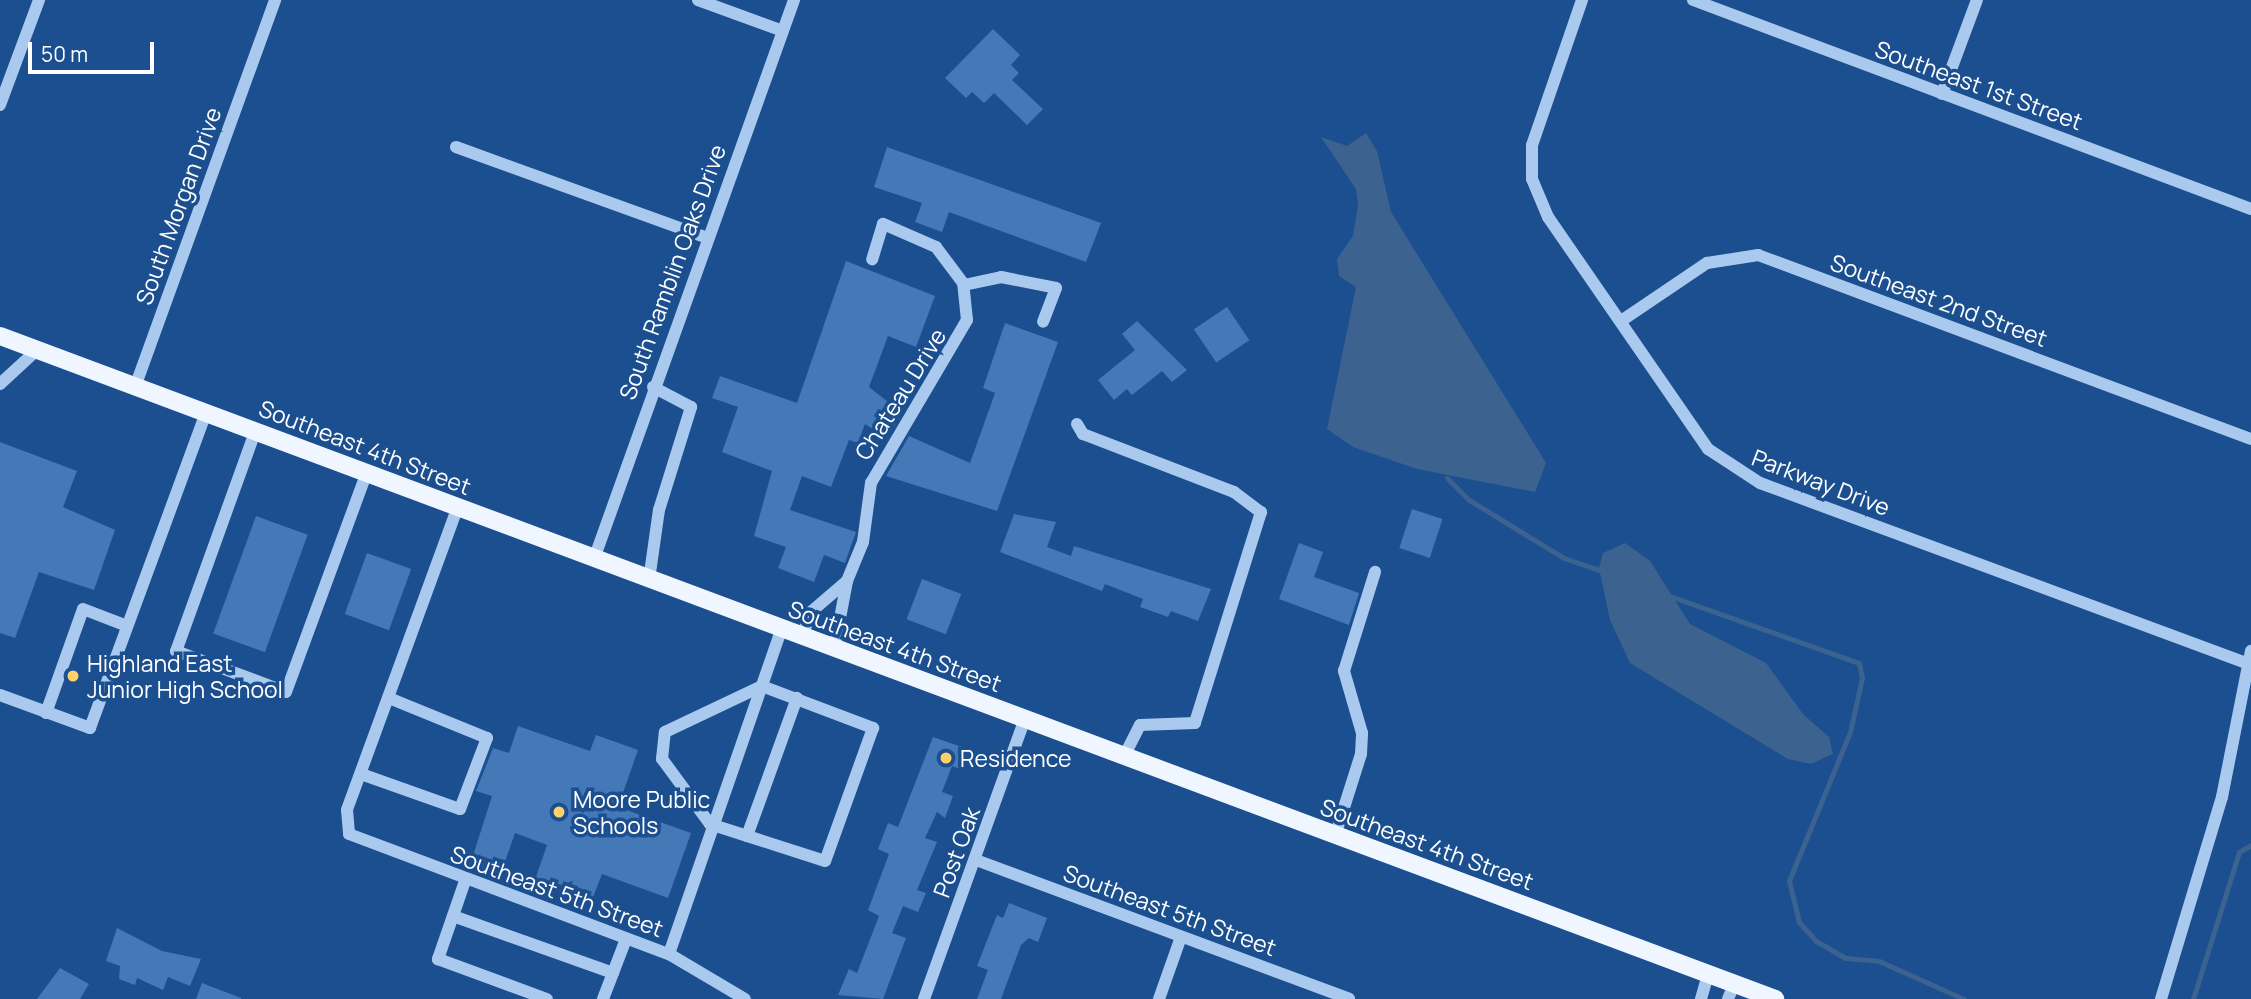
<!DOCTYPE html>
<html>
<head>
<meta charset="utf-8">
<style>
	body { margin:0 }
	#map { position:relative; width:2251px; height:999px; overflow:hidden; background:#1b4f8f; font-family:Manrope,sans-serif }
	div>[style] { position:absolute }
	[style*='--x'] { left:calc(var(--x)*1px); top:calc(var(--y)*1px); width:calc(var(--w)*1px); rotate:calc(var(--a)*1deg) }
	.water>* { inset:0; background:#3c6290 }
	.stream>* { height:5px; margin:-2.5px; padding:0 2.5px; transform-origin:2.5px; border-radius:2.5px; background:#3c6290 }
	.building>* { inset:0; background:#4478b7; transform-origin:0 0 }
	.minor>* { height:12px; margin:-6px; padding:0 6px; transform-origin:6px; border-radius:6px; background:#a9c9ee }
	.major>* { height:18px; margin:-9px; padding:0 9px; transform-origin:9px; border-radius:9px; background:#f0f6ff }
	.dots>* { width:19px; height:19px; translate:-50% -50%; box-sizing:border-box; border:4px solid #1b4f8f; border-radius:50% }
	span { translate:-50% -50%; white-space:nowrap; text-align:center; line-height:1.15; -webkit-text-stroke:7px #1b4f8f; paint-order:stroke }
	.street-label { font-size:23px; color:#fff }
	.poi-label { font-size:23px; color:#fff }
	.left { translate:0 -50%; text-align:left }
	.scale { position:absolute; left:28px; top:42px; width:126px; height:32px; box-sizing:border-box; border:4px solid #fff; border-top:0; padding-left:9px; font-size:21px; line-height:24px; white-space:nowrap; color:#fff; -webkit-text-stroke:5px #1b4f8f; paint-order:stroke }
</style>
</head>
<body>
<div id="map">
	<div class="water">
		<i style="clip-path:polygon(1366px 133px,1377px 151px,1391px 212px,1546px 463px,1535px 492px,1417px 469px,1353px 447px,1327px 429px,1356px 287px,1339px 276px,1337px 259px,1353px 236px,1358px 205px,1356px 189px,1321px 137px,1347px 146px)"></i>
		<i style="clip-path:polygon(1625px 543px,1650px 561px,1690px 624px,1766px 663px,1803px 714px,1829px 737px,1833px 754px,1811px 764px,1788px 759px,1630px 663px,1610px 620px,1599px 568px,1603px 553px)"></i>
	</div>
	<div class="stream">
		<i style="--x:1447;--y:478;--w:31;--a:45"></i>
		<i style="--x:1469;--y:500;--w:111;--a:31.4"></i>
		<i style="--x:1564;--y:558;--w:43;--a:18.9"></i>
		<i style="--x:1667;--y:595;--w:204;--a:19.5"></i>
		<i style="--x:1859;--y:663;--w:15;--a:79"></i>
		<i style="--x:1862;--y:678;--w:55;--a:102.5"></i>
		<i style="--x:1850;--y:732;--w:161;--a:112.3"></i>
		<i style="--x:1789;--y:881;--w:42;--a:76.3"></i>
		<i style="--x:1799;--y:922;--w:25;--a:48"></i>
		<i style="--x:1816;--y:941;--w:34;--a:30"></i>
		<i style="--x:1846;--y:958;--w:33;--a:5"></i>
		<i style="--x:1879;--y:961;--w:93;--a:24.1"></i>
		<i style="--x:2193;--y:999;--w:154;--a:-72.6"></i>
		<i style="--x:2239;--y:852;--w:14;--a:-30"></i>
	</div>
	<div class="building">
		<i style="clip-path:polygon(993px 29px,1020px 55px,1011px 65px,1019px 73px,1012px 80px,1043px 109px,1027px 125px,994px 93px,984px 103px,972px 92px,966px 98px,945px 78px)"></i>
		<i style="clip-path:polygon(887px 147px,1101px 223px,1086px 262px,949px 212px,942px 232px,915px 222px,922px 203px,874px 187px)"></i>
		<i style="clip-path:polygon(846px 261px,935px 296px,916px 347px,888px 336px,869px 387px,902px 413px,887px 438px,865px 424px,858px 443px,849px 440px,831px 487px,802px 476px,790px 510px,856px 532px,845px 563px,824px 555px,814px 582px,778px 568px,786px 547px,754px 536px,772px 471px,722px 452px,738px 407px,712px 398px,720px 376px,797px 403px)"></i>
		<i style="left:1227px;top:307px;width:40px;height:40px;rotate:56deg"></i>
		<i style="clip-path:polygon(1137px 321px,1187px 370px,1172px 382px,1162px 371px,1132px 395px,1127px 389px,1114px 400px,1098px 380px,1135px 350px,1122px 334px)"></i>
		<i style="clip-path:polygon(1005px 323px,1058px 342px,997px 511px,886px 476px,909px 436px,970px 463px,995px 393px,983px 388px)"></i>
		<i style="clip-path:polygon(0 442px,77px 471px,63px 507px,115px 530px,94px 590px,39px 572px,15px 638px,0 633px)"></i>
		<i style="left:1412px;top:509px;width:32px;height:41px;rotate:18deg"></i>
		<i style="clip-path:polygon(1014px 514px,1056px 522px,1047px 547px,1071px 556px,1074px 546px,1211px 589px,1198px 621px,1171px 611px,1168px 617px,1140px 607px,1143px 599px,1105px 584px,1102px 591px,1000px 552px)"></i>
		<i style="left:256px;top:516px;width:55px;height:125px;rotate:20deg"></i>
		<i style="clip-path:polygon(1299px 543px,1323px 552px,1314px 577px,1359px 593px,1349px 625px,1279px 599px)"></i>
		<i style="left:367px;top:553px;width:47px;height:65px;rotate:20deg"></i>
		<i style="left:922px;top:579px;width:42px;height:43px;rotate:21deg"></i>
		<i style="clip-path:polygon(518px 726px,590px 751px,596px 735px,638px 750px,618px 807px,691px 833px,668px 898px,602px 874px,592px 900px,535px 880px,547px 845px,515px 833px,500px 876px,470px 865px,492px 796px,476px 791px,493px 748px,509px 753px)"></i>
		<i style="clip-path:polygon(933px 737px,971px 750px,963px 770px,952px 766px,942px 792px,953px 796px,945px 818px,937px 812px,925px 838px,937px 842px,917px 890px,926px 893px,918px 912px,903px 906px,892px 933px,906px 938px,883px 999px,838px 995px,849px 969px,857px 973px,879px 916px,868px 910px,889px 854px,878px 849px,888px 823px,898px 827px)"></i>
		<i style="clip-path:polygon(1009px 903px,1047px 918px,1038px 942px,1029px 938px,1021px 945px,1001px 999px,977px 999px,988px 970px,977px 966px,997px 915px,1003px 918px)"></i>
		<i style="clip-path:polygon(117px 928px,162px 951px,201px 959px,190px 986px,168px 977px,163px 990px,137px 978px,135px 985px,119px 979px,120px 966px,106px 961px)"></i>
		<i style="clip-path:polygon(60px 968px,89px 984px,80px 999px,37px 999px)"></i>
		<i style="clip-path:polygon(202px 983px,241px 998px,241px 999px,196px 999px)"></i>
	</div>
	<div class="minor">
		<i style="--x:698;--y:0;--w:90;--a:20"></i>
		<i style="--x:1582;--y:0;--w:153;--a:109"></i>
		<i style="--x:1532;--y:145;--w:34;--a:90"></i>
		<i style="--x:1532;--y:179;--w:41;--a:67.2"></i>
		<i style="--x:1548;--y:217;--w:282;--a:55.4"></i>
		<i style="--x:1708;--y:449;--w:62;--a:33.2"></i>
		<i style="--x:1760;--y:483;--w:518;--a:20.32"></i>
		<i style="--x:1693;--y:0;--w:596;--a:20.53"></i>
		<i style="--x:1942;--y:94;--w:100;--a:-69.6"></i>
		<i style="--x:0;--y:105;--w:112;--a:-69.6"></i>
		<i style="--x:456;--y:147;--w:268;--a:19.9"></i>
		<i style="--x:964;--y:285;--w:38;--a:-12"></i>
		<i style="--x:1001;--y:277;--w:56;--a:11.3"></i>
		<i style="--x:1056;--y:288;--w:36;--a:111"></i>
		<i style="--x:1621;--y:321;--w:104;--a:-34"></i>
		<i style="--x:1707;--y:263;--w:52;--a:-8.9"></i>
		<i style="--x:1758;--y:255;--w:526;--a:20.47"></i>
		<i style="--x:0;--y:384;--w:50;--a:-42.6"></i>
		<i style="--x:135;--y:387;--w:412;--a:-70.1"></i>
		<i style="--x:1077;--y:424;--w:12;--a:59"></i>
		<i style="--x:1083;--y:434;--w:162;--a:21"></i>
		<i style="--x:1234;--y:492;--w:34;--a:37"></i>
		<i style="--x:1261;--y:512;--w:221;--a:107.4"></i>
		<i style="--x:1195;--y:723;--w:55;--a:177.9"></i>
		<i style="--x:1140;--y:725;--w:35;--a:117"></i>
		<i style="--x:255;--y:432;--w:233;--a:109.8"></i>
		<i style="--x:176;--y:651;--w:117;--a:20.4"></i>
		<i style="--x:286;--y:692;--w:232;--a:-69.8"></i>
		<i style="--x:457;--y:509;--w:320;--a:110.1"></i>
		<i style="--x:347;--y:810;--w:24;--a:85"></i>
		<i style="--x:349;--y:834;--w:342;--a:20.6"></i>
		<i style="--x:669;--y:954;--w:88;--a:30.6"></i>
		<i style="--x:594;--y:559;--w:594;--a:-70.31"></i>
		<i style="--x:649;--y:580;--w:71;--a:-81.9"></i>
		<i style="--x:659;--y:510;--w:108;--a:-72.7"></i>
		<i style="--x:691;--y:407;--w:43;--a:-152.2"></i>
		<i style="--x:801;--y:638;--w:29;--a:-68"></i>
		<i style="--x:812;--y:611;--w:46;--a:-40.6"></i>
		<i style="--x:834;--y:650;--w:70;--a:-79.3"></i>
		<i style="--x:847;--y:581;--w:42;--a:-67.7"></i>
		<i style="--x:863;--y:542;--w:60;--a:-82.3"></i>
		<i style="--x:871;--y:483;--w:189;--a:-59.5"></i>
		<i style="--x:967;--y:320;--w:37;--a:-96"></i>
		<i style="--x:963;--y:283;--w:45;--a:-126.9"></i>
		<i style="--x:936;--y:247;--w:58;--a:-156.5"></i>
		<i style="--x:883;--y:224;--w:37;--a:107"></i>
		<i style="--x:762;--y:686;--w:119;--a:20.7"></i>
		<i style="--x:873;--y:728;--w:141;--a:109.8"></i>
		<i style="--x:825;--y:861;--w:121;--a:-162.2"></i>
		<i style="--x:710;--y:824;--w:81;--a:-126.4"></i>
		<i style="--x:662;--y:759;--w:27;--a:-84"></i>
		<i style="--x:665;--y:732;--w:107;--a:-25.4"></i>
		<i style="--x:0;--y:695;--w:96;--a:20.1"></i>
		<i style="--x:90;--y:728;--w:336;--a:-69.8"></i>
		<i style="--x:46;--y:713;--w:110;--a:-70.4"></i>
		<i style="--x:83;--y:609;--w:47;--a:21.1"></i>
		<i style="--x:361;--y:774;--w:105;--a:19.5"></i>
		<i style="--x:460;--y:809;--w:76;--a:-69.2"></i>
		<i style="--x:487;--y:738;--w:106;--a:-157.8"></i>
		<i style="--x:747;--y:836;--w:147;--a:-70.1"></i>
		<i style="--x:1335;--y:836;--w:86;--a:-72.4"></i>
		<i style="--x:1361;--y:754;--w:21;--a:-87"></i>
		<i style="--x:1362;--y:733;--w:65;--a:-106.2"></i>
		<i style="--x:1344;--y:671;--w:104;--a:-72.6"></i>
		<i style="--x:976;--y:860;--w:398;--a:20.4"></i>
		<i style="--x:465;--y:881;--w:83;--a:109.1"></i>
		<i style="--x:438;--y:959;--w:116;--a:20.2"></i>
		<i style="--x:453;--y:916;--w:170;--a:19.6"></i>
		<i style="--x:669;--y:954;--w:343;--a:-70.9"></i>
		<i style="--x:603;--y:999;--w:64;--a:-69"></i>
		<i style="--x:924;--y:999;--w:298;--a:-70.2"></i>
		<i style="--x:1159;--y:999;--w:66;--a:-70.5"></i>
		<i style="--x:1701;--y:999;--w:26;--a:-74"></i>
		<i style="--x:1728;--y:999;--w:16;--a:-68"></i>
		<i style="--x:2161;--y:999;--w:211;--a:-73.2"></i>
		<i style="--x:2222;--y:797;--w:149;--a:-78.8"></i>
	</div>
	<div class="major">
		<i style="--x:0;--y:336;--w:1895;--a:20.48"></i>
	</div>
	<div class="dots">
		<i style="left:73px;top:676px;background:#ffd166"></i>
		<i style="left:946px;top:758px;background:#ffd166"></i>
		<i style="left:559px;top:812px;background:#ffd166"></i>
	</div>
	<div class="street-label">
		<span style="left:1979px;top:85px;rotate:20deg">Southeast 1st Street</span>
		<span style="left:178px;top:206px;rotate:-70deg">South Morgan Drive</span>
		<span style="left:672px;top:272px;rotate:-70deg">South Ramblin Oaks Drive</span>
		<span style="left:1939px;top:300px;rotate:20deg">Southeast 2nd Street</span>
		<span style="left:900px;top:394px;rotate:-58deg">Chateau Drive</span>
		<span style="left:365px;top:447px;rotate:21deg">Southeast 4th Street</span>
		<span style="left:1821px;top:482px;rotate:21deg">Parkway Drive</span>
		<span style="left:895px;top:646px;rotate:20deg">Southeast 4th Street</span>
		<span style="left:1427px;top:844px;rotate:20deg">Southeast 4th Street</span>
		<span style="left:956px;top:852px;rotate:-70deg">Post Oak</span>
		<span style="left:557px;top:891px;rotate:20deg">Southeast 5th Street</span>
		<span style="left:1170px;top:910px;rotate:20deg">Southeast 5th Street</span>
	</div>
	<div class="poi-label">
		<span class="left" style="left:87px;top:676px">Highland East<br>Junior High School</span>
		<span class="left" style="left:960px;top:758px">Residence</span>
		<span class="left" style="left:573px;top:812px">Moore Public<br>Schools</span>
	</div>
	<div class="scale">50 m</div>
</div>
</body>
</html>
